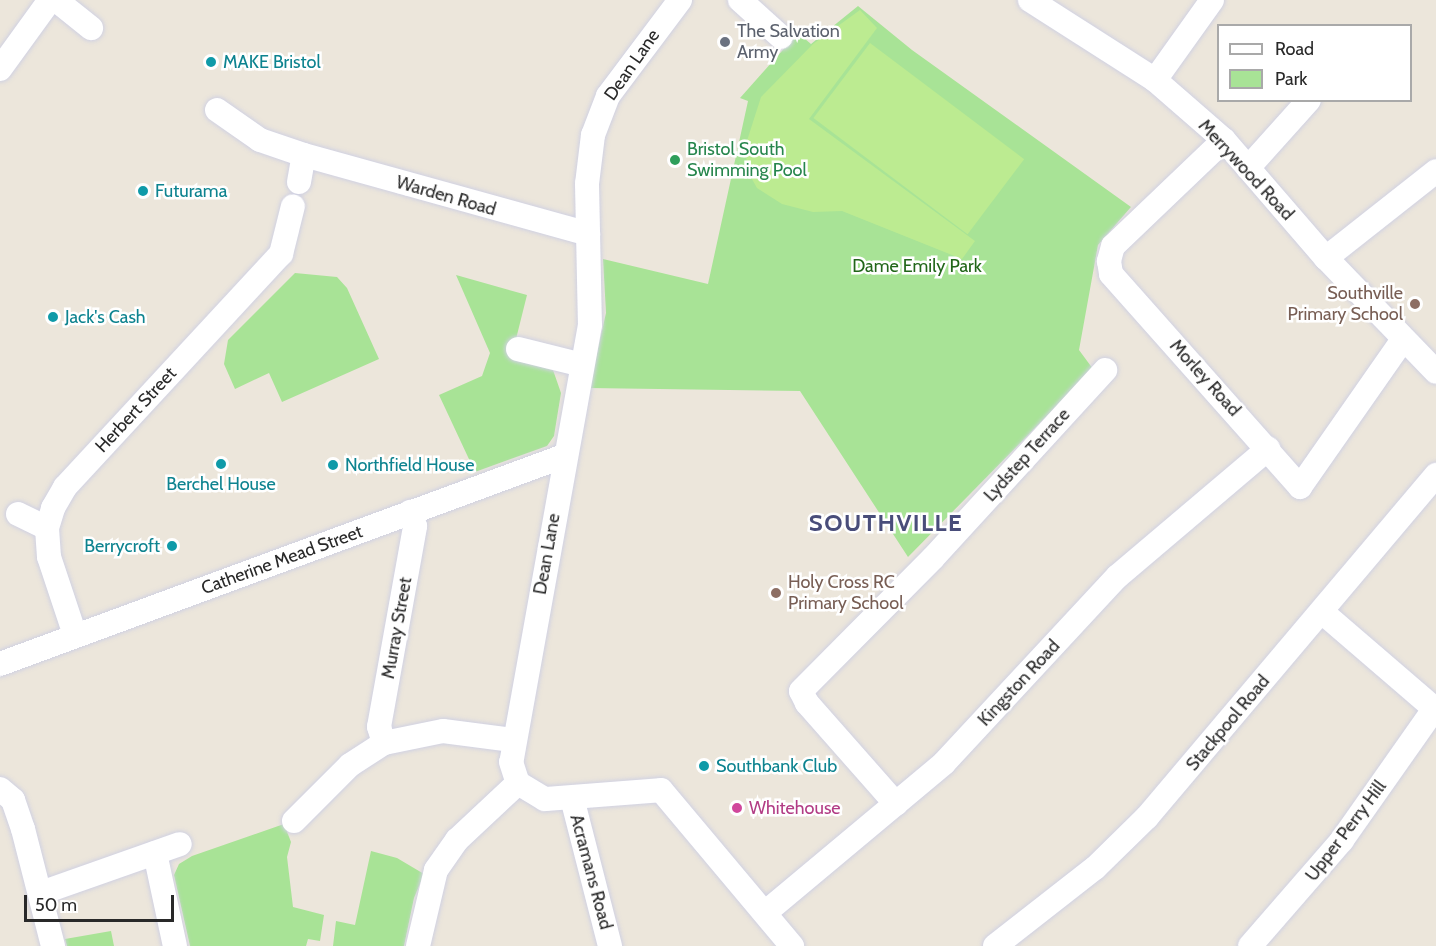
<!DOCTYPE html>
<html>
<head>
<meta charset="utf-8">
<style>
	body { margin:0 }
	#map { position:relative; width:1436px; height:946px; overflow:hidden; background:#ece6db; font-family:Cabin,sans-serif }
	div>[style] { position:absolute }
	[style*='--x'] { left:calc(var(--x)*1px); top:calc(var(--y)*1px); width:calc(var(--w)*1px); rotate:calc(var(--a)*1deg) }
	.green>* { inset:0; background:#a8e396 }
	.pitch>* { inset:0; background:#bceb91; transform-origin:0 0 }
	.roads { filter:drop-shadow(0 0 2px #d0d1e2) drop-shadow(0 0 2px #d0d1e2) }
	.minor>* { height:24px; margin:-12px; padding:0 12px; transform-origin:12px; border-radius:12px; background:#fff }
	.dots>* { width:16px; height:16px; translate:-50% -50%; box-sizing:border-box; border:3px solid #fff; border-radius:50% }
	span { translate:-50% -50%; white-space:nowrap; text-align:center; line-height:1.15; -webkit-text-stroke:5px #fff; paint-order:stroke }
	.worship-label { font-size:18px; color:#5b616d }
	.left { translate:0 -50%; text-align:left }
	.culture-label { font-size:18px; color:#0d838f }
	.right { translate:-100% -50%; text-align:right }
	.street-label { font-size:18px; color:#292929 }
	.leisure-label { font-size:18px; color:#27864d }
	.park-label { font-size:18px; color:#216619 }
	.education-label { font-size:18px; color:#785e54 }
	.hotel-label { font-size:18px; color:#b23c85 }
	.district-label { font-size:24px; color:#494d7a; font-weight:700; letter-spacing:1.5px }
	.legend { position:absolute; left:1217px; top:24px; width:195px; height:78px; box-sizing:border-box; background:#fff; border:2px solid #a9a9a9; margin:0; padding:8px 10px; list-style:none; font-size:18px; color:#292929 }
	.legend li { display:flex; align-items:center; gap:12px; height:30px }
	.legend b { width:30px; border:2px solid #a9a9a9 }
	.scale { position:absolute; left:24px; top:895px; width:150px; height:27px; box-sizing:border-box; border:3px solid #292929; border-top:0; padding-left:8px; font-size:18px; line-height:21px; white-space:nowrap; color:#292929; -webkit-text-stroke:4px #fff; paint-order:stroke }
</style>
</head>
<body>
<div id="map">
	<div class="green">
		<i style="clip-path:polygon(858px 6px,912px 50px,1131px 207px,1098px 245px,1079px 350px,1093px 369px,908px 557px,800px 391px,589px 388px,606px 313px,603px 259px,708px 284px,748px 101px,740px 98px,798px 33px,811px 44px)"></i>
		<i style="clip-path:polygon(295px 273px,337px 277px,347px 288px,379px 359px,282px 402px,269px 373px,235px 389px,224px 364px,228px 340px)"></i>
		<i style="clip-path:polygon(456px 275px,527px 295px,511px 359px,553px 370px,561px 393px,554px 436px,547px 446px,475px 472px,439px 395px,482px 376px,490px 353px)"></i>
		<i style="clip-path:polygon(284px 824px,291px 842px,287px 857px,293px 907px,324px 915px,320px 941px,308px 939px,306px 946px,190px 946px,174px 875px,179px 864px,192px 856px)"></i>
		<i style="clip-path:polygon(371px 851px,397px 858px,424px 874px,414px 898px,404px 946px,333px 946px,336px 921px,355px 925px)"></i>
		<i style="clip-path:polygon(111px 931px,114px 946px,67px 946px,65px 939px)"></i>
	</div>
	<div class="pitch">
		<i style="clip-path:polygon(860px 10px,877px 28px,809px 119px,975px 241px,962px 259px,842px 211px,813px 212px,782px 204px,757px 188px,748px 172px,745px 147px,761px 97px,813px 44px)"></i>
		<i style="left:870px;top:43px;width:193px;height:94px;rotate:37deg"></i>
	</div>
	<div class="roads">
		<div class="minor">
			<i style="--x:56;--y:0;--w:45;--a:38.7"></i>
			<i style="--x:680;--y:0;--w:120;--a:126.9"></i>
			<i style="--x:608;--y:96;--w:42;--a:111"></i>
			<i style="--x:593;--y:135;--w:49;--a:97"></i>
			<i style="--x:587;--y:184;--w:141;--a:88.8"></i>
			<i style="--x:590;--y:325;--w:444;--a:100.2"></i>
			<i style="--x:511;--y:762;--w:22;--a:72"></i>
			<i style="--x:518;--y:783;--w:31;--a:31"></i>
			<i style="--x:545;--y:799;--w:116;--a:-4.4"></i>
			<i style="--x:661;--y:790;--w:204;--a:50"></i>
			<i style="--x:740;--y:0;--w:55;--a:42.1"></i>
			<i style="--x:1030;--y:0;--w:148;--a:32.6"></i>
			<i style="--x:1155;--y:80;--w:91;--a:41"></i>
			<i style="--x:1224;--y:140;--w:156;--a:49.2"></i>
			<i style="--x:1326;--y:258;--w:158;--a:46"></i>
			<i style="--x:0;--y:69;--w:85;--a:-54.1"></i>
			<i style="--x:1155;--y:80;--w:98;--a:-54.5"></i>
			<i style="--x:217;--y:110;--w:52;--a:34.9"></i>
			<i style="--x:260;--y:140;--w:46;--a:18.8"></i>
			<i style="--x:304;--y:155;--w:295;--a:15.5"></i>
			<i style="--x:1224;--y:140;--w:153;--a:136.3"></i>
			<i style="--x:1113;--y:246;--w:16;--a:105"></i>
			<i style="--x:1109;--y:261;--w:13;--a:81"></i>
			<i style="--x:1111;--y:274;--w:285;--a:48.4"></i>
			<i style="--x:1300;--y:487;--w:178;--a:-55.1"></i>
			<i style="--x:1248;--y:168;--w:91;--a:-48.1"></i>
			<i style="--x:299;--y:182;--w:27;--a:-80"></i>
			<i style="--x:1326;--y:258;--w:140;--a:-38.3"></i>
			<i style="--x:518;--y:349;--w:66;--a:14"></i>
			<i style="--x:18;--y:514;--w:32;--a:26"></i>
			<i style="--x:1322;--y:612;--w:150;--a:40.7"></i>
			<i style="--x:75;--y:635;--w:82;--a:-108.4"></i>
			<i style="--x:49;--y:557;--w:29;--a:-94"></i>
			<i style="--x:47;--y:528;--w:21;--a:-73"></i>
			<i style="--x:53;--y:508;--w:24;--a:-60"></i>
			<i style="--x:65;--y:487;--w:318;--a:-47.2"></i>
			<i style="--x:281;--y:254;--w:49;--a:-76"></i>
			<i style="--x:0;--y:664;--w:601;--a:-20.24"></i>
			<i style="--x:384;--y:743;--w:17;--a:-107"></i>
			<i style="--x:379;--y:727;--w:204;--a:-79.8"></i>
			<i style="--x:415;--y:526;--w:15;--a:-110"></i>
			<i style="--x:0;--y:789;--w:17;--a:40"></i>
			<i style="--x:13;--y:800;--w:31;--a:71"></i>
			<i style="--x:23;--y:829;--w:121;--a:75.6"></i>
			<i style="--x:572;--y:798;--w:153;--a:75.6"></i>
			<i style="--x:896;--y:804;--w:135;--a:-131.4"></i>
			<i style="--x:807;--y:703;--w:13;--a:-117"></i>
			<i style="--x:801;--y:691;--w:187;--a:-45.2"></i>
			<i style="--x:933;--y:558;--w:255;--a:-47.5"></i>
			<i style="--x:294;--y:821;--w:79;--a:-45"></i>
			<i style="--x:350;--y:765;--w:40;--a:-32.9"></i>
			<i style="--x:384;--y:743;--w:60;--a:-11.5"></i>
			<i style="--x:443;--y:731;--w:70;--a:7.4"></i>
			<i style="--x:155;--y:853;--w:95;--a:77.9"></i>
			<i style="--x:41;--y:893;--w:147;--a:-19.4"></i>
			<i style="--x:766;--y:912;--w:232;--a:-39.9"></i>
			<i style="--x:944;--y:763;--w:255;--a:-47.1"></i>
			<i style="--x:1118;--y:576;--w:197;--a:-40.3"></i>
			<i style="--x:418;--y:946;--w:78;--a:-76.7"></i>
			<i style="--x:436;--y:870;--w:37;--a:-55"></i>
			<i style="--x:457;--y:840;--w:83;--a:-43.1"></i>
			<i style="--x:995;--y:946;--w:127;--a:-38"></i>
			<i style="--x:1095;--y:868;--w:73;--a:-44.4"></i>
			<i style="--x:1147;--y:817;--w:448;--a:-49.8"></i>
			<i style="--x:1250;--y:946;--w:140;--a:-49"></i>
			<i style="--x:1342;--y:840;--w:160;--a:-54.9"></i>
		</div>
	</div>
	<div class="dots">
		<i style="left:725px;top:42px;background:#6b7280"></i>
		<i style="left:211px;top:62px;background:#0f9aa8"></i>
		<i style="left:675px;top:160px;background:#2e9e5b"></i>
		<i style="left:143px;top:191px;background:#0f9aa8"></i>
		<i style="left:1415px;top:304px;background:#8d6e63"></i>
		<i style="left:53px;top:317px;background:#0f9aa8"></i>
		<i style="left:221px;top:464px;background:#0f9aa8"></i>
		<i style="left:333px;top:465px;background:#0f9aa8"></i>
		<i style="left:172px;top:546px;background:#0f9aa8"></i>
		<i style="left:776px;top:593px;background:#8d6e63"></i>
		<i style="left:704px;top:766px;background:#0f9aa8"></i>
		<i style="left:737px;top:808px;background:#d1479c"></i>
	</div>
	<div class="worship-label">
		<span class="left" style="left:737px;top:42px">The Salvation<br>Army</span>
	</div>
	<div class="culture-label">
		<span class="left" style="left:223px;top:62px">MAKE Bristol</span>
		<span class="left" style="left:155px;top:191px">Futurama</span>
		<span class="left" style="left:65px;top:317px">Jack's Cash</span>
		<span class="left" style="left:345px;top:465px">Northfield House</span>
		<span style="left:221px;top:484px">Berchel House</span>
		<span class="right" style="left:160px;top:546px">Berrycroft</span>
		<span class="left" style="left:716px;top:766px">Southbank Club</span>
	</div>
	<div class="street-label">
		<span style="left:632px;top:65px;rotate:-55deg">Dean Lane</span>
		<span style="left:1246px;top:170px;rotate:47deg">Merrywood Road</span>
		<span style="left:446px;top:196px;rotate:16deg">Warden Road</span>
		<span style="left:1205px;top:378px;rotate:48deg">Morley Road</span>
		<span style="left:136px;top:410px;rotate:-47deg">Herbert Street</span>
		<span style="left:1027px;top:455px;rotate:-48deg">Lydstep Terrace</span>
		<span style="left:547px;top:554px;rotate:-80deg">Dean Lane</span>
		<span style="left:282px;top:560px;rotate:-20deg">Catherine Mead Street</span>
		<span style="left:397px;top:628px;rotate:-80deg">Murray Street</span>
		<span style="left:1019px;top:683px;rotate:-47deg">Kingston Road</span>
		<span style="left:1228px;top:723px;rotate:-50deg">Stackpool Road</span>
		<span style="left:1346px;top:831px;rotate:-53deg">Upper Perry Hill</span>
		<span style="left:591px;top:872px;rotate:75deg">Acramans Road</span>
	</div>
	<div class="leisure-label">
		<span class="left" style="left:687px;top:160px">Bristol South<br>Swimming Pool</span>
	</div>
	<div class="park-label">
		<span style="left:917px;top:266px">Dame Emily Park</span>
	</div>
	<div class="education-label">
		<span class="right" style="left:1403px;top:304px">Southville<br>Primary School</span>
		<span class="left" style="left:788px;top:593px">Holy Cross RC<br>Primary School</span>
	</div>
	<div class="hotel-label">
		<span class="left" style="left:749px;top:808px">Whitehouse</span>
	</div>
	<div class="district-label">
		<span style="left:886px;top:523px">SOUTHVILLE</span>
	</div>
	<ul class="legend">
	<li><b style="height:8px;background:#fff"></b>Road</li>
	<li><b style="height:16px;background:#a8e396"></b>Park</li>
	</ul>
	<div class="scale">50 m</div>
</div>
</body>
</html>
